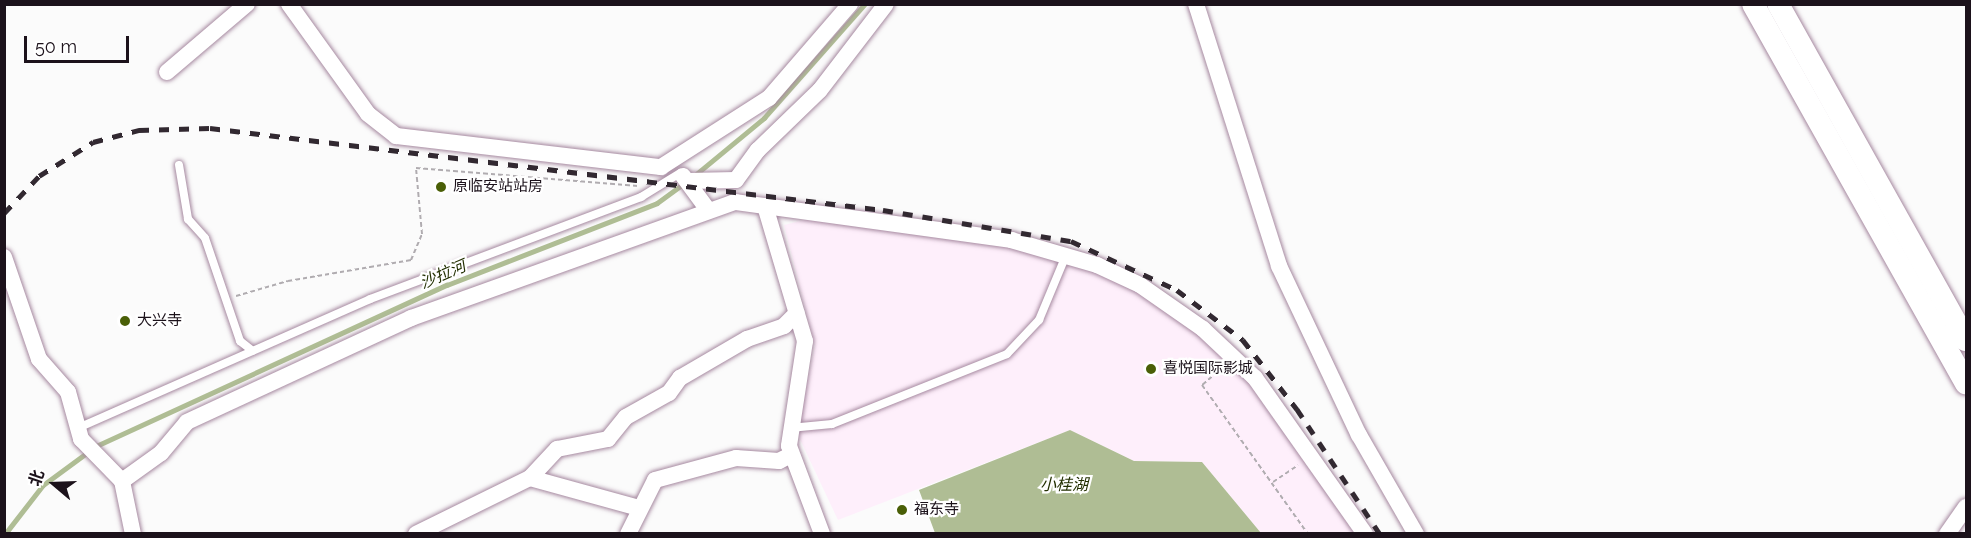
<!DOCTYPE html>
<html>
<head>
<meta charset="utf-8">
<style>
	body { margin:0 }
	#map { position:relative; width:1971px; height:538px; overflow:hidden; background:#fbfbfb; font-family:Raleway,"Noto Sans SC",sans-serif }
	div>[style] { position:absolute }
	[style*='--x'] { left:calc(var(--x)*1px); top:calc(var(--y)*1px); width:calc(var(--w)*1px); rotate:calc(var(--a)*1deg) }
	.built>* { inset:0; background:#feeffb }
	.water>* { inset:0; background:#afbd94 }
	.stream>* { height:4.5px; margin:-2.25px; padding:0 2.25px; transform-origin:2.25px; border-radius:2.25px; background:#afbd94 }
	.path>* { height:2px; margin-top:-1px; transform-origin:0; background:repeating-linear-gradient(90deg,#b0acb0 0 4.5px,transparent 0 7.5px) }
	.roads { filter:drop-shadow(0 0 2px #a689a0) drop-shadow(0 0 2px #a689a0) }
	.lane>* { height:8px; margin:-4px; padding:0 4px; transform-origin:4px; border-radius:4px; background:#fff }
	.street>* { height:16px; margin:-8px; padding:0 8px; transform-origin:8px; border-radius:8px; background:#fff }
	.secondary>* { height:22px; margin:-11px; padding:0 11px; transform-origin:11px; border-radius:11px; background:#fff }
	.rail>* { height:4.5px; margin-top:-2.25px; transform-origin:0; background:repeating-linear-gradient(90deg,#322931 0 10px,transparent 0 20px) }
	.dots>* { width:16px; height:16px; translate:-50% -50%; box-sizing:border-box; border:3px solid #fff; border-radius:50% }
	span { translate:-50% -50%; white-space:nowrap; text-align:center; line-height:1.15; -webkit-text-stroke:4.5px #fff; paint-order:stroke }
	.poi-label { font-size:15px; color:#1c121b }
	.left { translate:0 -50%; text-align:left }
	.water-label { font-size:16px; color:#222f00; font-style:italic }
	.frame { position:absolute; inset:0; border:6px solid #1c121b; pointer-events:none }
	.north { position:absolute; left:24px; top:454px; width:60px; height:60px; -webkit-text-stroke:4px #fff; paint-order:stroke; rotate:289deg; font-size:16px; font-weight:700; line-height:24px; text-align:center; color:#1c121b }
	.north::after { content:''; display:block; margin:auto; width:21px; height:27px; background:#1c121b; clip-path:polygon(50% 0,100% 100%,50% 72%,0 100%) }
	.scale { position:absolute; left:24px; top:36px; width:105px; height:27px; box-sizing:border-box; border:3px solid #1c121b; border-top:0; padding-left:8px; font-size:18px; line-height:21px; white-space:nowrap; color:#1c121b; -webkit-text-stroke:4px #fff; paint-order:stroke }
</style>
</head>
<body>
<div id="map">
	<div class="built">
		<i style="clip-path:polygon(808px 219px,1041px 252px,1138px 289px,1235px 363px,1359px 533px,1261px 533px,1202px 462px,1134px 461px,1070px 430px,838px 520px,797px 433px,815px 346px,784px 225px)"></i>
	</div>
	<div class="water">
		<i style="clip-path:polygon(1070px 430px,1134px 461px,1202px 462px,1261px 533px,935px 533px,919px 490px)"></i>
	</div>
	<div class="stream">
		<i style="--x:694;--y:176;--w:91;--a:-39.6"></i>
		<i style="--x:764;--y:118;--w:152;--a:-48.5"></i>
		<i style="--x:94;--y:447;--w:388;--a:-24.7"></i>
		<i style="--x:447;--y:285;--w:225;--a:-21.3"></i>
		<i style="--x:657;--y:203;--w:32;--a:-36"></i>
		<i style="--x:5;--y:534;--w:62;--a:-52.2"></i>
		<i style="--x:43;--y:485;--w:56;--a:-36.3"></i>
	</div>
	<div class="path">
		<i style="--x:236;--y:296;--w:54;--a:-16.1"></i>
		<i style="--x:288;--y:281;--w:125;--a:-9.7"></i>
		<i style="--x:411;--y:260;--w:28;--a:-67"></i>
		<i style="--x:422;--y:234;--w:66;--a:-95.2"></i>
		<i style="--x:416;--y:168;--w:223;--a:4.6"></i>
		<i style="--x:1223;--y:367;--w:28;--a:139"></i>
		<i style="--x:1202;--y:385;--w:183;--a:54.6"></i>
		<i style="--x:1273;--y:482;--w:30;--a:-34"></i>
	</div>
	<div class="roads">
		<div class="lane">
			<i style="--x:179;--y:165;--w:55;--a:80.5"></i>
			<i style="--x:188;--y:219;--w:25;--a:48"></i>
			<i style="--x:205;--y:238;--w:109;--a:71.2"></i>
			<i style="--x:240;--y:341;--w:16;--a:38"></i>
			<i style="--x:78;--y:428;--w:319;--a:-23.8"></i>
			<i style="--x:370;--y:299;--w:290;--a:-20.6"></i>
			<i style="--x:641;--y:197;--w:46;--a:-31.6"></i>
			<i style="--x:790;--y:428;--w:42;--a:-5.4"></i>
			<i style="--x:832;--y:424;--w:188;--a:-21.8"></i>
			<i style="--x:1007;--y:354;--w:47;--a:-46.7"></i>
			<i style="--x:1039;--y:320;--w:70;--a:-67.4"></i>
		</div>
		<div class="street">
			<i style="--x:289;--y:4;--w:135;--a:54.3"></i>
			<i style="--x:368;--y:114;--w:36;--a:38"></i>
			<i style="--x:396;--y:136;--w:267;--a:6.7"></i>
			<i style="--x:661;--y:167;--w:128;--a:-32.6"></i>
			<i style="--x:769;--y:98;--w:124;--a:-49.2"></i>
			<i style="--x:1196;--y:4;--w:275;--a:72.4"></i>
			<i style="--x:1279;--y:266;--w:187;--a:64.7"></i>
			<i style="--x:1359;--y:435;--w:114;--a:60.1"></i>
			<i style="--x:167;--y:72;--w:105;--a:-40.4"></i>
			<i style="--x:683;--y:176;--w:42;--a:53.7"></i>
			<i style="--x:688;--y:181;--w:48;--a:-1.2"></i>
			<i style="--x:736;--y:180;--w:37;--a:-54"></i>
			<i style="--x:758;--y:150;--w:86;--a:-44.1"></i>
			<i style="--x:820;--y:90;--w:108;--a:-52.5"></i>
			<i style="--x:765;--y:206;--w:141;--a:73.5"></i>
			<i style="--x:805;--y:341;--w:106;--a:98.7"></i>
			<i style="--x:789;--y:446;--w:94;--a:69.4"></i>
			<i style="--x:4;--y:257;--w:108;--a:71.1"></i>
			<i style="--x:39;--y:359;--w:44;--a:48.7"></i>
			<i style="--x:68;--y:392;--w:49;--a:74.5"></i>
			<i style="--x:81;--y:439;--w:59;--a:45.7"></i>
			<i style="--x:122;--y:481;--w:54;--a:78.3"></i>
			<i style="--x:530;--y:478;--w:40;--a:-47"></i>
			<i style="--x:557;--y:449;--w:52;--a:-11.1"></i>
			<i style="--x:608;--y:439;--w:28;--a:-51"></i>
			<i style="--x:626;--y:417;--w:49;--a:-29.2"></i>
			<i style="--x:669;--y:393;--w:19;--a:-54"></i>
			<i style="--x:680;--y:378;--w:78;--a:-30.2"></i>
			<i style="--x:747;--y:339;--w:39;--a:-19"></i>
			<i style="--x:784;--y:326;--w:18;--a:-45"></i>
			<i style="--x:122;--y:481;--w:48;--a:-35.7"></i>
			<i style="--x:161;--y:453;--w:40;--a:-50"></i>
			<i style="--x:187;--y:422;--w:247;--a:-24.9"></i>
			<i style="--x:411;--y:318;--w:344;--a:-19.7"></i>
			<i style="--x:735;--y:202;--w:279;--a:7.8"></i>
			<i style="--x:1011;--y:240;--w:90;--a:16.2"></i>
			<i style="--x:1097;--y:265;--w:47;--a:24.9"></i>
			<i style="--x:1140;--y:285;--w:77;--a:34.9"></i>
			<i style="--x:1203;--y:329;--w:71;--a:43.3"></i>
			<i style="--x:1255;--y:378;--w:191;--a:54.8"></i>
			<i style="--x:416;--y:534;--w:127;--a:-26.2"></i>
			<i style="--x:530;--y:478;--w:113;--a:15.4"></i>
			<i style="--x:628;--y:534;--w:60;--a:-63.4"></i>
			<i style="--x:655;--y:480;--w:84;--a:-15.2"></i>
			<i style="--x:736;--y:458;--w:43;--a:4"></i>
			<i style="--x:779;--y:461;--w:13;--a:-27"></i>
			<i style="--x:1947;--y:534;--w:33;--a:-55"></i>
		</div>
		<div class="secondary">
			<i style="--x:1753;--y:4;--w:435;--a:60.7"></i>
			<i style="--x:1778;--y:4;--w:385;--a:60.8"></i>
		</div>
	</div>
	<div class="rail">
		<i style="--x:4;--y:213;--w:51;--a:-46.6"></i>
		<i style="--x:39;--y:176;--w:64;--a:-32.2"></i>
		<i style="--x:93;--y:142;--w:48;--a:-14.6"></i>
		<i style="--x:139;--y:130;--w:71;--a:-1.6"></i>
		<i style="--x:210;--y:128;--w:678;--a:6.95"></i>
		<i style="--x:883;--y:210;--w:191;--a:9.4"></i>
		<i style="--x:1071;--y:241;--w:117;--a:24.8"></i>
		<i style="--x:1177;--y:290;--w:83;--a:37.1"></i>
		<i style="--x:1243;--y:340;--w:88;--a:52"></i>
		<i style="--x:1297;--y:409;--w:150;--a:56.4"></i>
	</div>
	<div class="dots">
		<i style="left:441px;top:187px;background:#4a5f07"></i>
		<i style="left:125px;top:321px;background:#4a5f07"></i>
		<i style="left:1151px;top:369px;background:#4a5f07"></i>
		<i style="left:902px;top:510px;background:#4a5f07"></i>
	</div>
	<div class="poi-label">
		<span class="left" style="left:453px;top:187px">原临安站站房</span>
		<span class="left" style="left:137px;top:321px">大兴寺</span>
		<span class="left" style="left:1163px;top:369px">喜悦国际影城</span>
		<span class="left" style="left:914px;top:510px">福东寺</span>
	</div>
	<div class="water-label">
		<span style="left:443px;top:275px;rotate:-23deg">沙拉河</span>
		<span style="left:1064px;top:485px">小桂湖</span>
	</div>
	<div class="frame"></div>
	<div class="north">北</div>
	<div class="scale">50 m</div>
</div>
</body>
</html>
